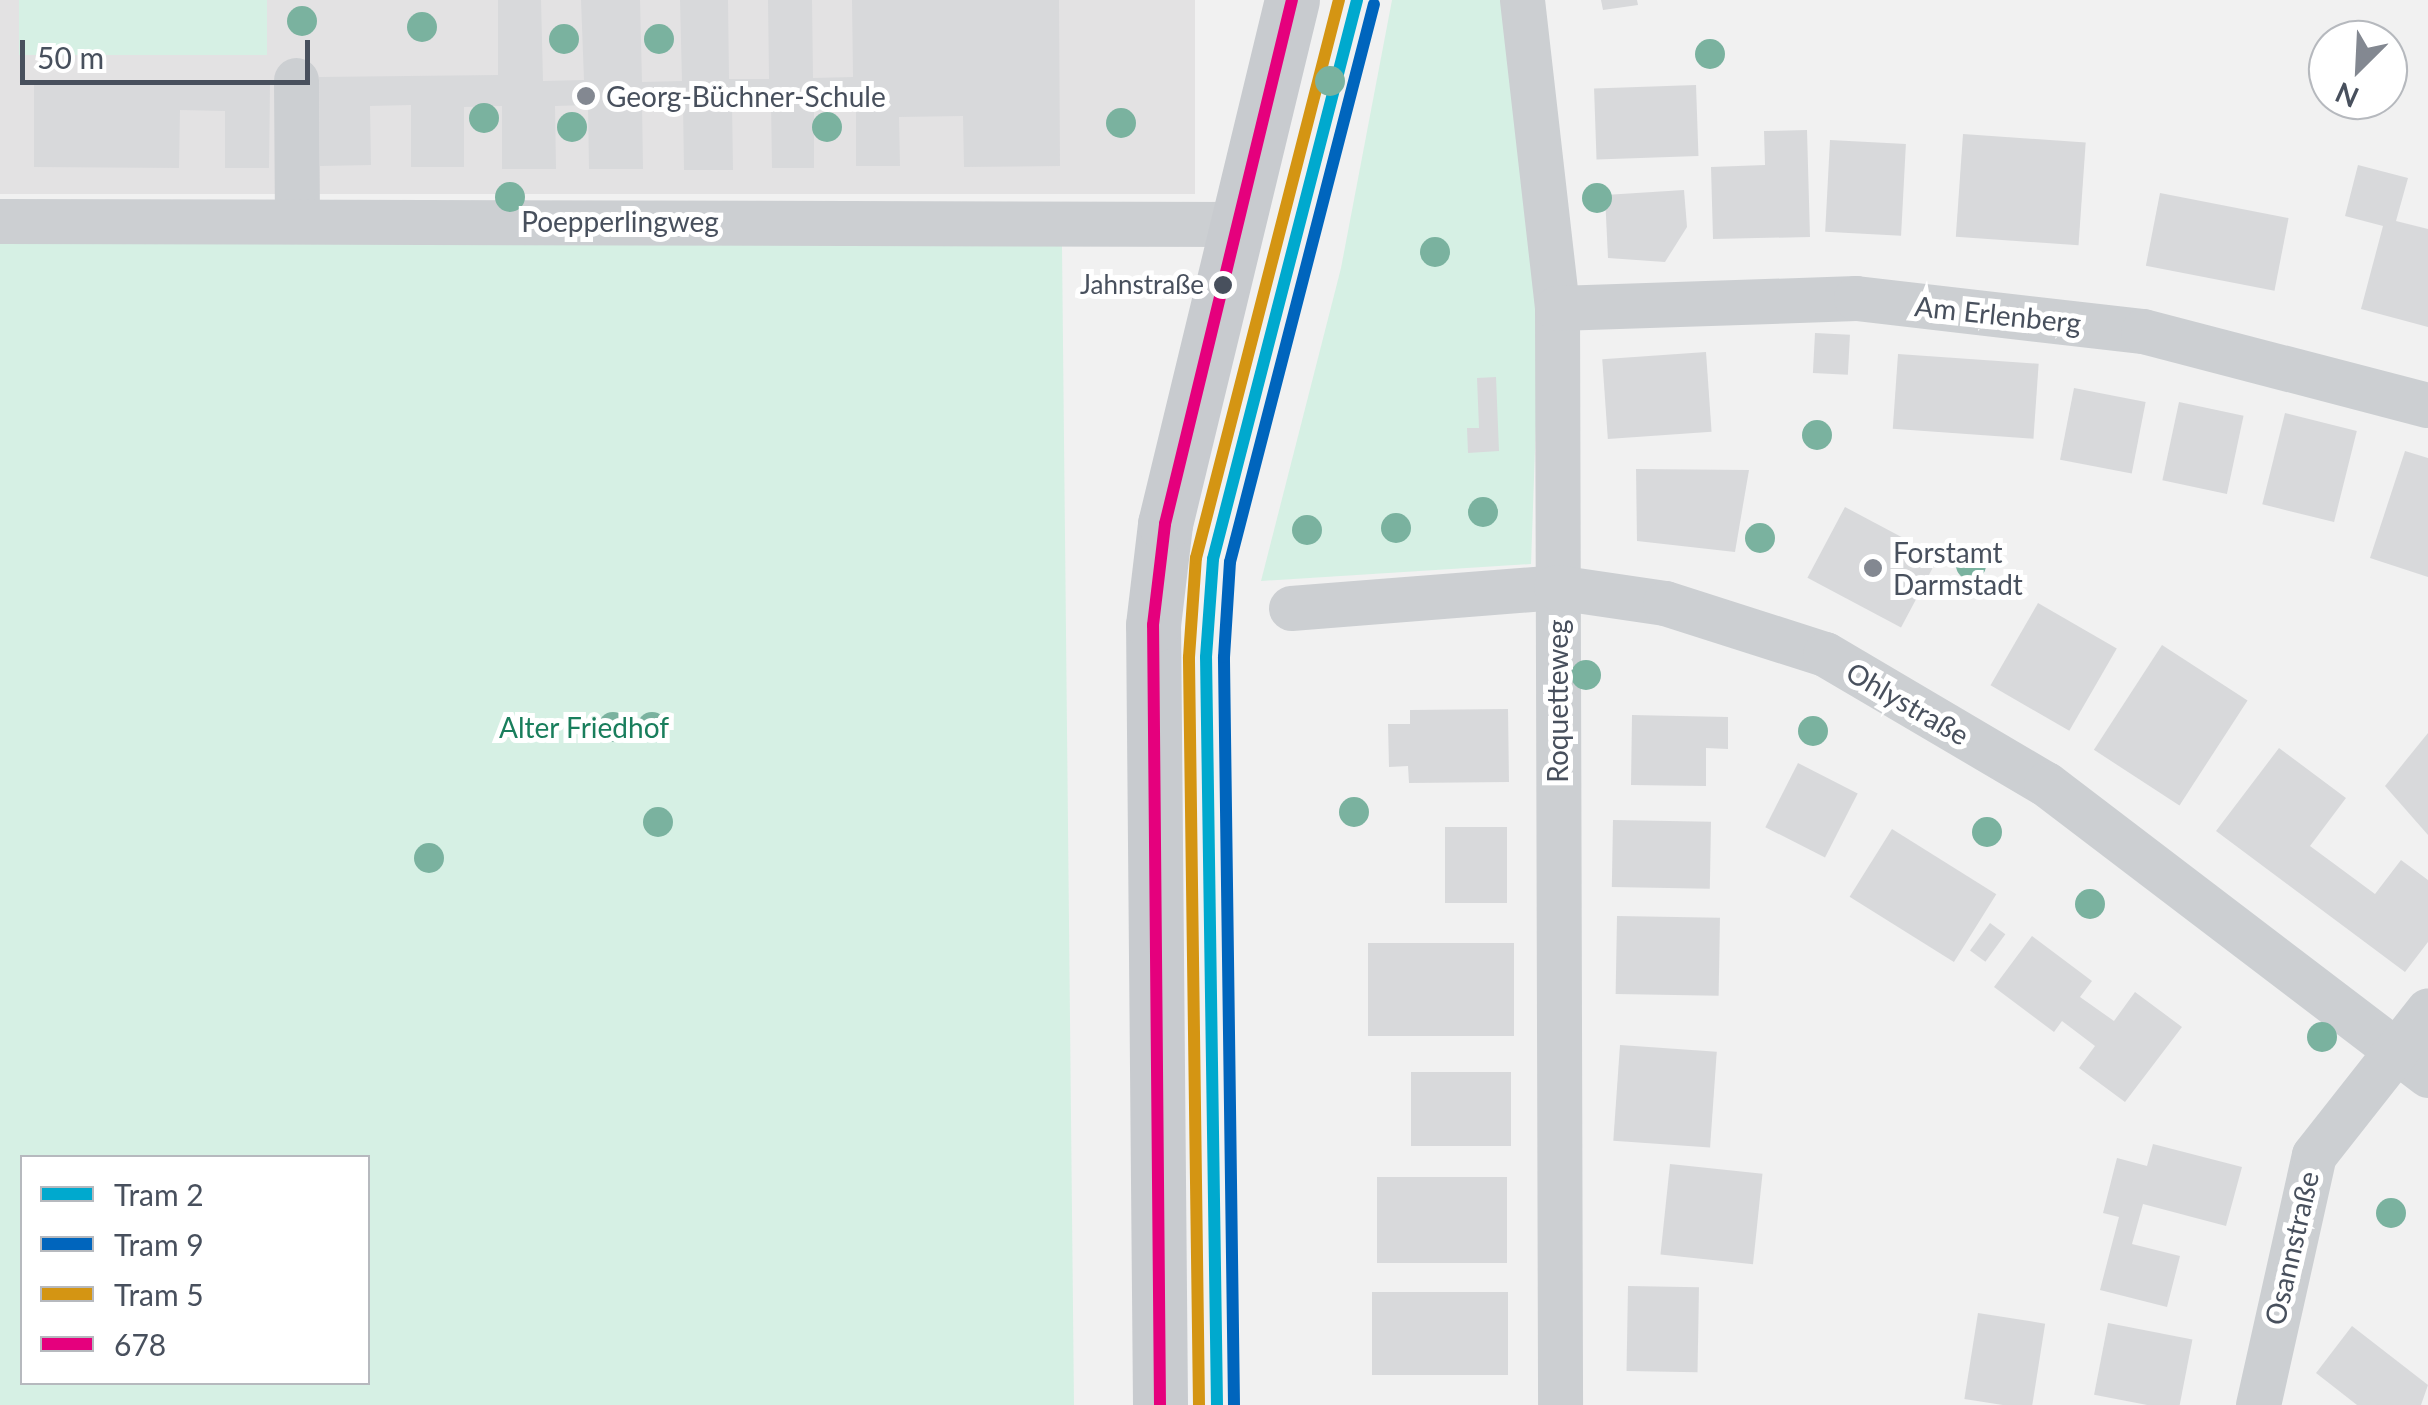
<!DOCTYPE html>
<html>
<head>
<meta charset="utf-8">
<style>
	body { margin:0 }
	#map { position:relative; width:2428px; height:1405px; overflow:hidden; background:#f1f1f1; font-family:Lato,sans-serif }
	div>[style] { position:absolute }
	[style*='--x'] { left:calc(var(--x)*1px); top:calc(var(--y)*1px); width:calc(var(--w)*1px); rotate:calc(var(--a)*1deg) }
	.education>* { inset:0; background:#e3e2e3; transform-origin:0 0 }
	.green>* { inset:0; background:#d6f0e4; transform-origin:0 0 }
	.building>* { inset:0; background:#d8d9db; transform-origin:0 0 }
	.minor>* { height:45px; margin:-22.5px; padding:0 22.5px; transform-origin:22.5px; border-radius:22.5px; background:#cccfd2 }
	.major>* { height:55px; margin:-27.5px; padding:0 27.5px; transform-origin:27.5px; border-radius:27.5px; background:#c8cbcf }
	.bus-1>* { height:12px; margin:-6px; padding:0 6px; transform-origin:6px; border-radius:6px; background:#e5007d }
	.tram-1>* { height:12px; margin:-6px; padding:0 6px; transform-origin:6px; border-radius:6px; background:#00a9ce }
	.tram-2>* { height:12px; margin:-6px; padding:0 6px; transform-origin:6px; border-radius:6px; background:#0065bd }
	.tram-3>* { height:12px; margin:-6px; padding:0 6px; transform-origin:6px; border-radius:6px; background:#d49513 }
	.trees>* { width:30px; height:30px; margin:-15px; border-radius:50%; background:#7ab29f }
	.dots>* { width:28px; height:28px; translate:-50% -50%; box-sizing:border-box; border:5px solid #fff; border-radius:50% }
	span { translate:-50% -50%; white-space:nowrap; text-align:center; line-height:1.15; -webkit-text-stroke:10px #fff; paint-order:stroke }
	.bus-label { font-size:26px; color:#48505d }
	.right { translate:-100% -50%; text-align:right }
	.poi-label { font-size:28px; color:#48505d }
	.left { translate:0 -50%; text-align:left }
	.street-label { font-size:28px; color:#48505d }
	.park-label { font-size:28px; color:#197e5c }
	.legend { position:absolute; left:20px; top:1155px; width:350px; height:230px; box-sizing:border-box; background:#fff; border:2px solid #b6b9be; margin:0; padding:12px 18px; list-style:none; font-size:30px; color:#48505d }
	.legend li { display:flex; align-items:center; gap:20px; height:50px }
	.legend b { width:50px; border:2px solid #b6b9be }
	.north { position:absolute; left:2308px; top:20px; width:100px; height:100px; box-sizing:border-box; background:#fff; border:2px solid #b6b9be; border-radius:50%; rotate:204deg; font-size:28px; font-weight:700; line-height:40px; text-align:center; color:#48505d }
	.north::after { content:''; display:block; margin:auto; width:35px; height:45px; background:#838891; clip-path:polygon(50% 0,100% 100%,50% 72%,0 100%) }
	.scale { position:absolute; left:20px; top:40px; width:290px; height:45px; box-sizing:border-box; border:5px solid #48505d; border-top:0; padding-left:12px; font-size:30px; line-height:35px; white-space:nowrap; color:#48505d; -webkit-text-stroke:8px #fff; paint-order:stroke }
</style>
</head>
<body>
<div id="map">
	<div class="education">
		<i style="left:0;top:0;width:1195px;height:194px"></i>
	</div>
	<div class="green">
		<i style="left:19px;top:0;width:248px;height:55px"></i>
		<i style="clip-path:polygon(1392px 0,1509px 0,1540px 308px,1531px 564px,1261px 581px,1341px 268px)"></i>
		<i style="clip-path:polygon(evenodd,0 242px,1062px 246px,1074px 1405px,0 1405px,0 242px,22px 1158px,368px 1158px,368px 1382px,22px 1382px,22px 1158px)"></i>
	</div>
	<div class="building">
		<i style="clip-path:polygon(498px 0,541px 0,543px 81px,584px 80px,581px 0,640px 0,642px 82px,682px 81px,680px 0,728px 0,729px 79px,769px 79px,768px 0,812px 0,813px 78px,853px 77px,852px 0,1059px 0,1060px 166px,964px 167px,963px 116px,899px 117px,900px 166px,856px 166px,856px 102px,814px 102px,814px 168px,772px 168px,771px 103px,732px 103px,733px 170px,684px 170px,683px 104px,642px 104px,643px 169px,589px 169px,588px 105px,555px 106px,556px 169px,502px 169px,502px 106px,464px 107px,464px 167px,411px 167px,411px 105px,370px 106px,371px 165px,320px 166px,319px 77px,498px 75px)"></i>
		<i style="clip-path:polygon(1601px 0,1637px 0,1638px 5px,1603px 10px)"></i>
		<i style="clip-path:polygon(34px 81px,270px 82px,269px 168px,225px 168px,225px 111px,180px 110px,179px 168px,34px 167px)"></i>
		<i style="left:1696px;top:85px;width:71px;height:102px;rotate:88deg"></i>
		<i style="clip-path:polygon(1807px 130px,1810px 237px,1713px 239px,1711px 167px,1765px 165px,1764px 131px)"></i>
		<i style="left:1963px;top:134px;width:123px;height:103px;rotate:4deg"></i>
		<i style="left:1830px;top:140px;width:76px;height:92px;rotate:3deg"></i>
		<i style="clip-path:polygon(2358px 165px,2408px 178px,2396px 221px,2428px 229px,2428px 327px,2361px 309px,2383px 226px,2345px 216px)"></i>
		<i style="clip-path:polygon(1684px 190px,1687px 227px,1665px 262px,1608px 258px,1605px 195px)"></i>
		<i style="left:2160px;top:193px;width:131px;height:74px;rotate:11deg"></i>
		<i style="left:1815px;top:333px;width:35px;height:40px;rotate:3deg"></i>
		<i style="left:1706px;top:352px;width:80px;height:104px;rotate:86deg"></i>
		<i style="left:1898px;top:354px;width:141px;height:75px;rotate:4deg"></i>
		<i style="clip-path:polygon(1496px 377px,1499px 451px,1468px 453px,1467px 428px,1479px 428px,1477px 378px)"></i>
		<i style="left:2074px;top:388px;width:73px;height:73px;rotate:11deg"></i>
		<i style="left:2179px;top:402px;width:66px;height:80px;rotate:12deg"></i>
		<i style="left:2285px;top:413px;width:74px;height:94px;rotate:14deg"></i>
		<i style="clip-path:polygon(2405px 451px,2428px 458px,2428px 577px,2370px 558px)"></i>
		<i style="clip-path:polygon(1636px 469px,1749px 470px,1735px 552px,1637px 541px)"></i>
		<i style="left:1845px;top:507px;width:106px;height:80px;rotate:28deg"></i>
		<i style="left:2038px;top:603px;width:91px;height:95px;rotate:30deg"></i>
		<i style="left:2162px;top:645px;width:102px;height:125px;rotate:33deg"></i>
		<i style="clip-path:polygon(1508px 709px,1509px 782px,1409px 783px,1408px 766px,1389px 767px,1388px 724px,1410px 724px,1410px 710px)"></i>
		<i style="clip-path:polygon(1632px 715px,1728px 717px,1728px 749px,1706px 748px,1706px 786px,1631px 785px)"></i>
		<i style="clip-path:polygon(2428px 733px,2428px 835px,2385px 786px)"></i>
		<i style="clip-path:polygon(2279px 748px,2346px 798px,2310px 846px,2375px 894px,2401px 860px,2428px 880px,2428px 942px,2405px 972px,2216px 831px)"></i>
		<i style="left:1798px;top:763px;width:67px;height:72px;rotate:27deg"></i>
		<i style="left:1613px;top:820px;width:98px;height:67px;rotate:1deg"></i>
		<i style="left:1507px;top:827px;width:76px;height:62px;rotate:90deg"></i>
		<i style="left:1892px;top:829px;width:123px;height:80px;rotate:32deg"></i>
		<i style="left:1617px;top:916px;width:103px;height:78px;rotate:1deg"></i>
		<i style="left:1990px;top:923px;width:19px;height:34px;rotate:36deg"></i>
		<i style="clip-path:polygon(2032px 936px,2092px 981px,2080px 997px,2114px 1021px,2135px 992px,2182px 1027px,2125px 1102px,2079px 1068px,2095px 1046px,2062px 1021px,2054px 1032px,1994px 987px)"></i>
		<i style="left:1368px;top:943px;width:146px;height:93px"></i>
		<i style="left:1620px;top:1045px;width:97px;height:96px;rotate:4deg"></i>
		<i style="left:1411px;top:1072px;width:100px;height:74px"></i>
		<i style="clip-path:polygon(2153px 1144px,2242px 1167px,2226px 1226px,2143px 1204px,2132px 1244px,2180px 1256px,2167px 1307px,2100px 1290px,2119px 1217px,2103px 1213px,2117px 1158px,2147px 1166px)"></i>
		<i style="left:1670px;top:1164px;width:93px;height:91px;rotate:6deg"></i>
		<i style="left:1507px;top:1177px;width:86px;height:130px;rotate:90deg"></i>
		<i style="left:1628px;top:1286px;width:71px;height:85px;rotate:1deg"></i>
		<i style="left:1372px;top:1292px;width:136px;height:83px"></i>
		<i style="left:1978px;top:1313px;width:68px;height:87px;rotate:9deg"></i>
		<i style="left:2108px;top:1323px;width:86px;height:73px;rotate:11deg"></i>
		<i style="clip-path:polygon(2352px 1326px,2428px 1385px,2421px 1405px,2357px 1405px,2316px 1373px)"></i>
	</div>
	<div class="minor">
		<i style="--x:1522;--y:0;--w:310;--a:83.5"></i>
		<i style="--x:1557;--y:308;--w:1097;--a:89.84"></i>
		<i style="--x:296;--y:80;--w:140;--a:89.6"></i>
		<i style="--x:0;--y:221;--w:1240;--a:0.14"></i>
		<i style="--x:1557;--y:308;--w:299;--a:-1.9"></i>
		<i style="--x:1856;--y:298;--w:289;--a:6.6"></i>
		<i style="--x:2143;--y:331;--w:294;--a:14.6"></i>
		<i style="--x:1291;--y:608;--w:266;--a:-4.5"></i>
		<i style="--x:1556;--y:587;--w:110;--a:8.4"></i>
		<i style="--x:1665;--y:603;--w:168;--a:17.7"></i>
		<i style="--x:1825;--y:654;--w:256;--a:30.5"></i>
		<i style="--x:2046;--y:784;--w:480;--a:37.3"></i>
		<i style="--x:2258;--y:1405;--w:256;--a:-77.4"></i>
		<i style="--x:2314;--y:1155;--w:184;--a:-51.8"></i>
	</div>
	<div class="major">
		<i style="--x:1160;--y:1405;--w:780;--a:-90.51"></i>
		<i style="--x:1153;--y:625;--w:102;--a:-83.2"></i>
		<i style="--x:1165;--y:524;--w:539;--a:-76.38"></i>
	</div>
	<div class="bus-1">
		<i style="--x:1160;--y:1405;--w:780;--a:-90.51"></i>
		<i style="--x:1153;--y:625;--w:102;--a:-83.2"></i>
		<i style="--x:1165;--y:524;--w:539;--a:-76.38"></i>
	</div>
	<div class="tram-1">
		<i style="--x:1217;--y:1405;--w:748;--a:-90.84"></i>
		<i style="--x:1206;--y:657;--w:98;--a:-85.9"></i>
		<i style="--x:1213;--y:559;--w:577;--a:-75.55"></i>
	</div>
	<div class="tram-2">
		<i style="--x:1234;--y:1405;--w:748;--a:-90.77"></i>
		<i style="--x:1224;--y:657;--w:95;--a:-86.4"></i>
		<i style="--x:1230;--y:562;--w:576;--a:-75.53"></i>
	</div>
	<div class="tram-3">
		<i style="--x:1199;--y:1405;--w:748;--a:-90.77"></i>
		<i style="--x:1189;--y:657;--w:99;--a:-86"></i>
		<i style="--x:1196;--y:558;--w:576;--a:-75.63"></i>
	</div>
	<div class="trees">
		<i style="left:302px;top:21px"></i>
		<i style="left:422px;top:27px"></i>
		<i style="left:564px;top:39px"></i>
		<i style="left:659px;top:39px"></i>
		<i style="left:1710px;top:54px"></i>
		<i style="left:1330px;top:81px"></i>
		<i style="left:484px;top:118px"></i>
		<i style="left:1121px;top:123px"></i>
		<i style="left:572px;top:127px"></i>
		<i style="left:827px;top:127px"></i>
		<i style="left:510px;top:197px"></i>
		<i style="left:1597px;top:198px"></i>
		<i style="left:1435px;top:252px"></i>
		<i style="left:1817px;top:435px"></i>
		<i style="left:1483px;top:512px"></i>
		<i style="left:1396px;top:528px"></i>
		<i style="left:1307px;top:530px"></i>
		<i style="left:1760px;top:538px"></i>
		<i style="left:1971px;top:565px"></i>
		<i style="left:1586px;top:675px"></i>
		<i style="left:613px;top:727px"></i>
		<i style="left:652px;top:727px"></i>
		<i style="left:1813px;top:731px"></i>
		<i style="left:1354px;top:812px"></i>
		<i style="left:658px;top:822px"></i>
		<i style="left:1987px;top:832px"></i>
		<i style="left:429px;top:858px"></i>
		<i style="left:2090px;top:904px"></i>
		<i style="left:2322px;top:1037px"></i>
		<i style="left:2391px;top:1213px"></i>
	</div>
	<div class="dots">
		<i style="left:586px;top:96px;background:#838891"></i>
		<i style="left:1223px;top:285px;background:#48505d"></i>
		<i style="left:1873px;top:568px;background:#838891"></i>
	</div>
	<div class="bus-label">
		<span class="right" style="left:1204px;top:285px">Jahnstraße</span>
	</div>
	<div class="poi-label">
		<span class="left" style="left:606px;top:96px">Georg-Büchner-Schule</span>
		<span class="left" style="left:1893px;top:568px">Forstamt<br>Darmstadt</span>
	</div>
	<div class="street-label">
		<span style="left:620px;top:221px">Poepperlingweg</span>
		<span style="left:1998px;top:314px;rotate:6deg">Am Erlenberg</span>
		<span style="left:1557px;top:701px;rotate:-90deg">Roquetteweg</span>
		<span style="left:1908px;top:703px;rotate:30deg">Ohlystraße</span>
		<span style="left:2291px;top:1248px;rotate:-77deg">Osannstraße</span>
	</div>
	<div class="park-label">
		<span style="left:584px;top:727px">Alter Friedhof</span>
	</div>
	<ul class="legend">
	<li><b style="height:12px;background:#00a9ce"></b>Tram 2</li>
	<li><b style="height:12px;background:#0065bd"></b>Tram 9</li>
	<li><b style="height:12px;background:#d49513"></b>Tram 5</li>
	<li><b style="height:12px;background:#e5007d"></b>678</li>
	</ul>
	<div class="north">N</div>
	<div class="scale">50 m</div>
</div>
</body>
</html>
